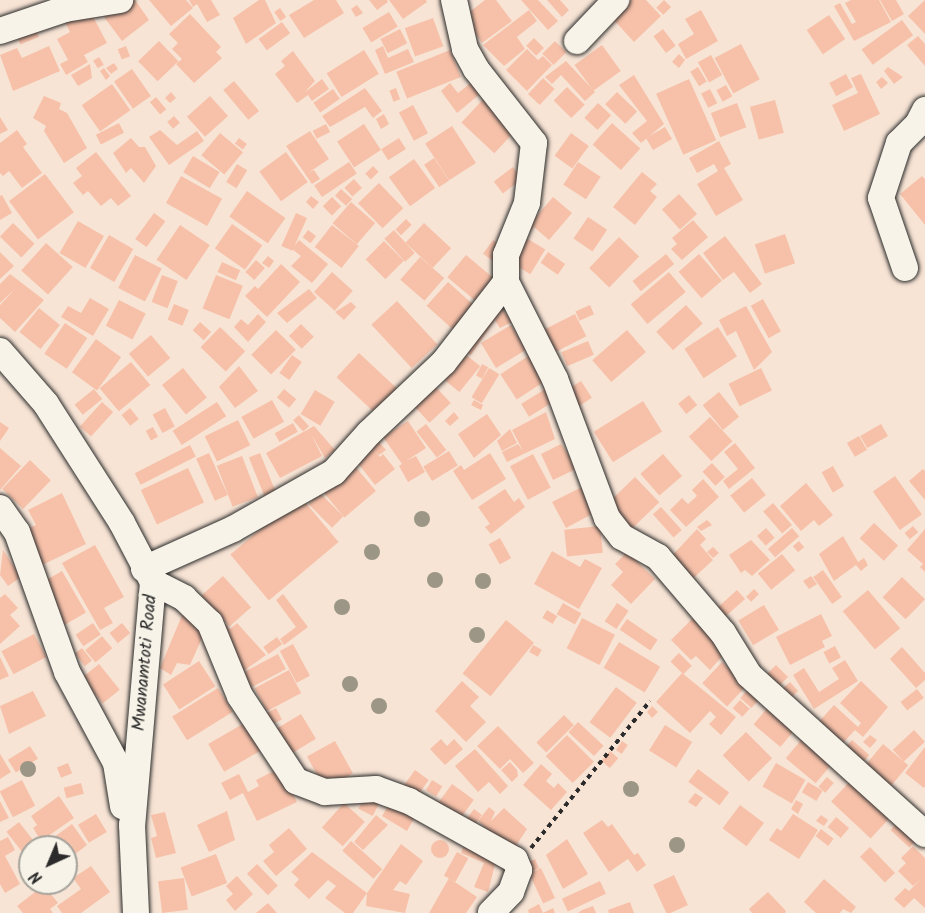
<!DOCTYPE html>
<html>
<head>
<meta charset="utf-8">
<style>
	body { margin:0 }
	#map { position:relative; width:925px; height:913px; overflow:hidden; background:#f7e4d5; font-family:Kalam,sans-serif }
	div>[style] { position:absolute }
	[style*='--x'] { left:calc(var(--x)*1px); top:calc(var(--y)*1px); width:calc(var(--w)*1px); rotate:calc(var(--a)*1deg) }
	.building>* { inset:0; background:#f7c1a9; transform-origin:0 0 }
	.round { border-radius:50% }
	.path>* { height:4px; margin-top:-2px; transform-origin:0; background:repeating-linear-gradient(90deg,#2b2b2b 0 4.5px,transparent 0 9px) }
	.roads { filter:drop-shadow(0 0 2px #2b2b2b) drop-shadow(0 0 2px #2b2b2b) }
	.minor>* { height:26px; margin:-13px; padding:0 13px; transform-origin:13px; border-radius:13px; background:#f7f3e8 }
	.trees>* { width:16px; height:16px; margin:-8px; border-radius:50%; background:#9b9686 }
	span { translate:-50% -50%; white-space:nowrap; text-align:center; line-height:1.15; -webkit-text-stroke:6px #f7f3e8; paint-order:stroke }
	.street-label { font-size:18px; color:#2b2b2b }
	.north { position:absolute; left:18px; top:835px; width:60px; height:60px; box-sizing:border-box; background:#f7f3e8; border:2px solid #a5a39c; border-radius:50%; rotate:224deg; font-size:16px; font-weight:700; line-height:24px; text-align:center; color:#2b2b2b }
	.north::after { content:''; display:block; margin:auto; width:21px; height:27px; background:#2b2b2b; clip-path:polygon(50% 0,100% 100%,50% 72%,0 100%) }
</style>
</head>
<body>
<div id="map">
	<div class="building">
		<i style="clip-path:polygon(135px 0,149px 20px,122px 41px,104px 17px,118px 6px)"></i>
		<i style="clip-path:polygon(149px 0,186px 0,193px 8px,171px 26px)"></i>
		<i style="clip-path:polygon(189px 0,211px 0,220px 15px,207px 22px,197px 4px,193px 7px)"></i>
		<i style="clip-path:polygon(259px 0,265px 0,276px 23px,246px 44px,233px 18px)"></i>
		<i style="clip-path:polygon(314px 0,336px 0,344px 13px,304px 38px,289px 15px)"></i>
		<i style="clip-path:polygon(369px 0,387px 0,388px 2px,377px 10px)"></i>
		<i style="clip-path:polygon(389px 0,426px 0,427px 2px,403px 19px)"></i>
		<i style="clip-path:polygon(485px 0,496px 0,512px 21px,482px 43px,470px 26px,474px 23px,467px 14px)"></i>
		<i style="clip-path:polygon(521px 0,538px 0,558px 21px,548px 30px)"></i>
		<i style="clip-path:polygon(547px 0,560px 0,569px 10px,562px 17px)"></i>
		<i style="clip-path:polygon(631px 0,646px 0,661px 16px,634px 42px,612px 18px)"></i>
		<i style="left:664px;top:0;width:10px;height:11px;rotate:45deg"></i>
		<i style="clip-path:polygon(851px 0,879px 0,891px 22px,854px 41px,834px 6px,840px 3px,852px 24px,856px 22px,845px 3px)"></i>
		<i style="clip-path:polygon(880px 0,896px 0,904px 14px,892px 21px)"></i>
		<i style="clip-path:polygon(925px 0,925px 34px,908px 16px)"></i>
		<i style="clip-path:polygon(357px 5px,363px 13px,356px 17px,351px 9px)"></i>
		<i style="clip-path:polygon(88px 7px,107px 43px,84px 55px,88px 62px,66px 75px,60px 64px,68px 60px,57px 39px,70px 32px,64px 20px)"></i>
		<i style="left:280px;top:8px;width:11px;height:7px;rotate:56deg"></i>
		<i style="clip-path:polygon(529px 10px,537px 21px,517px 37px,525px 49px,504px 66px,483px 45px)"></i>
		<i style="clip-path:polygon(701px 10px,718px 41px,686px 59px,678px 44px,694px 34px,685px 19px)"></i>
		<i style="left:389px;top:12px;width:17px;height:31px;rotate:59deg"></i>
		<i style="clip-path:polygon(190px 14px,221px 47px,216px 52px,222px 58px,194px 83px,176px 64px,182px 59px,172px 49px,178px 43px,169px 34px)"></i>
		<i style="left:829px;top:15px;width:29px;height:27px;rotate:56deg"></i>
		<i style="left:433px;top:18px;width:30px;height:30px;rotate:70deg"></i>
		<i style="left:902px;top:20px;width:19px;height:50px;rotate:54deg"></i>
		<i style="left:282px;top:22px;width:14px;height:29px;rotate:54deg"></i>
		<i style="left:33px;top:23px;width:15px;height:20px;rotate:67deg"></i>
		<i style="left:400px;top:29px;width:16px;height:22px;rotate:63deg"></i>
		<i style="left:663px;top:29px;width:21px;height:12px;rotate:53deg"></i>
		<i style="clip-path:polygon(918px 36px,925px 44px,925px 66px,907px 45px)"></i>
		<i style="left:534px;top:38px;width:14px;height:11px;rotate:45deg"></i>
		<i style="left:159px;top:41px;width:28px;height:29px;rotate:46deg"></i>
		<i style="left:555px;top:41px;width:16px;height:18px;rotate:45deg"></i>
		<i style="left:741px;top:44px;width:40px;height:30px;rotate:62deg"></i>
		<i style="left:602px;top:45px;width:32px;height:34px;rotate:54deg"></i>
		<i style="clip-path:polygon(49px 46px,60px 71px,13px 91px,0 55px,17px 48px,22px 58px)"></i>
		<i style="left:126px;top:46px;width:11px;height:9px;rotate:68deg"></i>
		<i style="clip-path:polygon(383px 46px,388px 58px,408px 49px,414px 62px,385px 74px,375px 50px)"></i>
		<i style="clip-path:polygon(527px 49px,538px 60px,543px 56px,552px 65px,527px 91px,506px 70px)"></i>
		<i style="left:364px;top:50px;width:28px;height:44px;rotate:58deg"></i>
		<i style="left:450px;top:50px;width:29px;height:58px;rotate:68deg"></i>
		<i style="clip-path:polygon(293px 51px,315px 81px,305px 92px,322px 79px,329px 89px,312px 101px,308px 95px,297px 103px,275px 74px,285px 66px,281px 61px)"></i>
		<i style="clip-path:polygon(679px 54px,685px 60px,679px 68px,672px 62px)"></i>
		<i style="left:711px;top:55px;width:23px;height:15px;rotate:61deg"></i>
		<i style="left:99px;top:57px;width:9px;height:7px;rotate:58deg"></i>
		<i style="clip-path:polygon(566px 61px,595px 92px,585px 101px,561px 75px,552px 84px,545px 77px)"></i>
		<i style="clip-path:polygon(114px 63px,118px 69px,111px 74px,106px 68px)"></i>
		<i style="clip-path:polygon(90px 64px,92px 78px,78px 86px,71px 75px)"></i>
		<i style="left:698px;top:67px;width:17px;height:9px;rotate:59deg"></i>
		<i style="clip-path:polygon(888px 67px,903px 77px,894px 84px,884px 71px)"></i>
		<i style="clip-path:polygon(104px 68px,110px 76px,106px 80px,100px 71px)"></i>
		<i style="left:132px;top:69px;width:33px;height:22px;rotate:55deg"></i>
		<i style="left:846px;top:74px;width:15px;height:19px;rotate:62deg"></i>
		<i style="clip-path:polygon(861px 74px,880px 114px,844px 131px,832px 105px,858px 93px,851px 78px)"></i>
		<i style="clip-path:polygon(634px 75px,664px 124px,641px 143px,632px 133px,647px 121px,619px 85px)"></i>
		<i style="clip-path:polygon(882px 77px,888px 83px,881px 89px,876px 82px)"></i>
		<i style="left:543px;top:78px;width:16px;height:22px;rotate:43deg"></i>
		<i style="left:689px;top:79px;width:67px;height:36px;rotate:66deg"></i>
		<i style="left:234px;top:81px;width:39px;height:14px;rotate:50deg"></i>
		<i style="clip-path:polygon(472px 82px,481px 93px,457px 113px,441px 91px,450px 83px,458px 93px)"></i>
		<i style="left:112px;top:84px;width:32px;height:37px;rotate:55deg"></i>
		<i style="left:726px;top:85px;width:13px;height:11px;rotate:61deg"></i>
		<i style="left:567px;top:87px;width:25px;height:19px;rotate:45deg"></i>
		<i style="clip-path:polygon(365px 88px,382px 111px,373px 118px,365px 107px,330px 127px,322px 116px)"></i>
		<i style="left:396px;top:88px;width:12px;height:7px;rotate:70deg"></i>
		<i style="left:333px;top:89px;width:12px;height:24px;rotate:55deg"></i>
		<i style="left:710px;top:89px;width:16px;height:10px;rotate:63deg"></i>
		<i style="clip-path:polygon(171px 92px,176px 98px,170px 103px,165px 98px)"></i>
		<i style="left:617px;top:92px;width:28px;height:17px;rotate:44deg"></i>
		<i style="left:488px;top:94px;width:45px;height:39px;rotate:43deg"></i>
		<i style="clip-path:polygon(44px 96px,61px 103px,59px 109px,67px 113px,87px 148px,64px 163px,44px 131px,46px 126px,33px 118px)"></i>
		<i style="left:210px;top:96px;width:27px;height:31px;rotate:48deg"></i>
		<i style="left:156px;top:97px;width:16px;height:8px;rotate:50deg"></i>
		<i style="left:775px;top:100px;width:34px;height:26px;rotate:75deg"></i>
		<i style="left:598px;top:103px;width:18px;height:20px;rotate:43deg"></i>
		<i style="left:737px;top:103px;width:26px;height:28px;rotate:69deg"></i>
		<i style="left:413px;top:105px;width:32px;height:16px;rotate:62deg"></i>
		<i style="clip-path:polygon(384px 114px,389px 124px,381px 129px,376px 119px)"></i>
		<i style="left:174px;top:116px;width:9px;height:9px;rotate:49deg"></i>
		<i style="clip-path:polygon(0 117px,8px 130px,0 134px)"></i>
		<i style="left:119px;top:123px;width:11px;height:26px;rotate:63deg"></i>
		<i style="left:612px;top:123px;width:38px;height:29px;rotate:42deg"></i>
		<i style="left:326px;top:124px;width:9px;height:15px;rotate:63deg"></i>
		<i style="left:364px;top:124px;width:31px;height:32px;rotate:57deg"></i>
		<i style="left:452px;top:126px;width:44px;height:32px;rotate:57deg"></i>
		<i style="left:665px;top:127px;width:14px;height:22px;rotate:60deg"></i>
		<i style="clip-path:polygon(17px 130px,27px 144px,23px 147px,42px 173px,22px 188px,9px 171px,3px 176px,0 173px,0 143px)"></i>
		<i style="clip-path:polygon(160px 130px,177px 145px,197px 131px,204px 141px,169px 165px,149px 137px)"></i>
		<i style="clip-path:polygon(310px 131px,329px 159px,308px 173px,314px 170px,320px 179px,312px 184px,286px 146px)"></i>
		<i style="left:220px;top:133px;width:30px;height:29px;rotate:40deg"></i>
		<i style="left:571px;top:133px;width:22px;height:28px;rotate:36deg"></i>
		<i style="clip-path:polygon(131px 138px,139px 147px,145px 147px,156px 166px,144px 183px,131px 168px,126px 173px,113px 153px)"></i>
		<i style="left:239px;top:138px;width:10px;height:7px;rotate:37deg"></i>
		<i style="left:399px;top:138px;width:13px;height:21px;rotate:58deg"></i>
		<i style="clip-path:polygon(719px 141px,731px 164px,724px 168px,743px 200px,716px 216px,697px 184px,718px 171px,714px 164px,697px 173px,689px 158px)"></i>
		<i style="clip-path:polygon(96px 152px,131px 196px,118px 206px,111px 198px,101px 206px,88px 191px,83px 195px,73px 183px,82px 176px,76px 168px)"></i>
		<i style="left:286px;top:152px;width:37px;height:33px;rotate:54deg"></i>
		<i style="left:193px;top:156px;width:31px;height:19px;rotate:31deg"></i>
		<i style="left:434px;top:158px;width:27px;height:12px;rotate:56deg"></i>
		<i style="left:414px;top:159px;width:36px;height:31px;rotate:54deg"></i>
		<i style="left:349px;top:162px;width:14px;height:42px;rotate:56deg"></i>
		<i style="left:578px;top:162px;width:27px;height:27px;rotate:33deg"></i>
		<i style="left:237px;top:164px;width:12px;height:21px;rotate:31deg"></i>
		<i style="left:373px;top:166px;width:8px;height:11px;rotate:45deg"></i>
		<i style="left:513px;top:167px;width:15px;height:24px;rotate:53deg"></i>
		<i style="clip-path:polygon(642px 172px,657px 184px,650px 191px,657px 197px,635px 225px,613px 207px)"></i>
		<i style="left:45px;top:174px;width:48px;height:45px;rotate:53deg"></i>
		<i style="left:181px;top:176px;width:47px;height:31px;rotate:29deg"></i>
		<i style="clip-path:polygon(922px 176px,925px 179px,925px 225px,900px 194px)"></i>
		<i style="left:354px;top:179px;width:12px;height:13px;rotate:48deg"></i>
		<i style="left:379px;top:183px;width:35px;height:29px;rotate:46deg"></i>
		<i style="left:341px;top:189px;width:15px;height:9px;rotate:42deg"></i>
		<i style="left:247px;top:191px;width:47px;height:31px;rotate:35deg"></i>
		<i style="left:679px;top:194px;width:27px;height:23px;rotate:48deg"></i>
		<i style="clip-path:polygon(2px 195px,12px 213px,0 220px,0 196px)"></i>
		<i style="clip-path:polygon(311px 196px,319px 202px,313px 209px,306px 202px)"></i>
		<i style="left:332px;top:197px;width:13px;height:13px;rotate:45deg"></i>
		<i style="clip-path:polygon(553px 197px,572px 213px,549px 240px,534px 227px,528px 234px,530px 224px)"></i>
		<i style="left:351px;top:202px;width:32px;height:28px;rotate:41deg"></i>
		<i style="left:154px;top:213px;width:14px;height:32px;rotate:36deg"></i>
		<i style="left:296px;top:213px;width:12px;height:36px;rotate:24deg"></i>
		<i style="left:588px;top:217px;width:23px;height:26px;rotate:34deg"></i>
		<i style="left:406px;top:219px;width:8px;height:15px;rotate:45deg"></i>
		<i style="clip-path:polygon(693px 220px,708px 237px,682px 260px,671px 249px,677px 244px,672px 238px)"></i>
		<i style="left:78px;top:221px;width:30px;height:37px;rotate:30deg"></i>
		<i style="left:13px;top:223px;width:30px;height:19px;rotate:44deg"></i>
		<i style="left:424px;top:223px;width:37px;height:27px;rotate:43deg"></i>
		<i style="left:232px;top:224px;width:37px;height:30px;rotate:35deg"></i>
		<i style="left:180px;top:225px;width:36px;height:42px;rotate:34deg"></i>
		<i style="left:332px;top:225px;width:34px;height:28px;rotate:38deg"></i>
		<i style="left:308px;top:230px;width:10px;height:9px;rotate:37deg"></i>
		<i style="left:394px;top:230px;width:31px;height:13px;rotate:48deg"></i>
		<i style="left:785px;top:234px;width:31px;height:32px;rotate:71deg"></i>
		<i style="left:109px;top:235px;width:28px;height:38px;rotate:30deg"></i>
		<i style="left:523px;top:236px;width:26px;height:29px;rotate:31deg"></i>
		<i style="clip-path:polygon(725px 236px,762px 284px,750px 293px,734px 272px,723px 280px,703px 253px)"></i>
		<i style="left:619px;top:237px;width:28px;height:43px;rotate:44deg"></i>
		<i style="clip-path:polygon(299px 240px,328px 264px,312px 283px,291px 266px,301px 256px,292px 249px)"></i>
		<i style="left:493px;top:240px;width:14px;height:17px;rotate:36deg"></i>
		<i style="left:384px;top:241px;width:28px;height:26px;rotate:45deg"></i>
		<i style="left:46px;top:243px;width:36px;height:37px;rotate:42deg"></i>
		<i style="clip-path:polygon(0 252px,14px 266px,0 279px)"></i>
		<i style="left:548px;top:252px;width:21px;height:13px;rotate:35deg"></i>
		<i style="left:666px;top:254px;width:13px;height:43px;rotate:51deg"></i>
		<i style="left:699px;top:254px;width:35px;height:27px;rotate:49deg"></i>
		<i style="left:135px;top:255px;width:30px;height:37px;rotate:27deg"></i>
		<i style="left:466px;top:255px;width:40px;height:29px;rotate:40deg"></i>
		<i style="clip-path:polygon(268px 256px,274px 261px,269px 268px,262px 263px)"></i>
		<i style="left:420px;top:257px;width:32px;height:30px;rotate:41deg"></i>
		<i style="left:256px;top:260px;width:12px;height:16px;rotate:42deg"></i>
		<i style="left:222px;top:262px;width:20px;height:11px;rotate:24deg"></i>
		<i style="clip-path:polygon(281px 264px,300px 282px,267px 317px,245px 296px,255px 286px,258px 289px)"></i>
		<i style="left:332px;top:272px;width:28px;height:27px;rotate:42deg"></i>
		<i style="left:669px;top:272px;width:26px;height:50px;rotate:50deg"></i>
		<i style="clip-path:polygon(10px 274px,44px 300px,15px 332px,0 318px,0 305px,16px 288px,0 303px,0 284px)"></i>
		<i style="left:162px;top:275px;width:17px;height:29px;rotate:21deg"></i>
		<i style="left:216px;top:275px;width:29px;height:36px;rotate:22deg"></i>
		<i style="left:448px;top:282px;width:40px;height:32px;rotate:42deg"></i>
		<i style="clip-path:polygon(309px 289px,317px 298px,287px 323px,277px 313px)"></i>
		<i style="clip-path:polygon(90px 298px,109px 309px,93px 336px,61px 317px,68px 306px,81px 313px)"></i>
		<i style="left:763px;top:299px;width:37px;height:14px;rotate:61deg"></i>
		<i style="left:119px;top:300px;width:30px;height:29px;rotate:27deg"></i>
		<i style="left:397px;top:301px;width:59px;height:35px;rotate:47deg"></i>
		<i style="clip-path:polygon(351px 302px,356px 307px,344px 320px,335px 312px)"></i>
		<i style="clip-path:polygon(498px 303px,512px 322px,500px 328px,495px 320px,471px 355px,461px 349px)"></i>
		<i style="left:174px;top:304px;width:16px;height:17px;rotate:22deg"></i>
		<i style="left:590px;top:305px;width:10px;height:16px;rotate:66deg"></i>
		<i style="left:686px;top:305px;width:25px;height:40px;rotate:48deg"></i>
		<i style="clip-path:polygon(746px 306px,772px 352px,754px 370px,736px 331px,727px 336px,719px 320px)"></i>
		<i style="left:39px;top:308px;width:27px;height:31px;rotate:39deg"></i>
		<i style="clip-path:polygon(258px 314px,266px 322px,248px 342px,234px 327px,241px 319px,248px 325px)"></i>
		<i style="left:575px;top:314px;width:25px;height:41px;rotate:63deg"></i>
		<i style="left:200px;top:322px;width:15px;height:11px;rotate:42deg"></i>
		<i style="left:65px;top:323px;width:27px;height:37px;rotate:34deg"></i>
		<i style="left:301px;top:324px;width:18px;height:17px;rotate:45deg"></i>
		<i style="left:511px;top:325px;width:29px;height:35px;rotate:59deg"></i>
		<i style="left:220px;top:327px;width:35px;height:28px;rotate:44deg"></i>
		<i style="left:718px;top:327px;width:35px;height:40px;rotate:57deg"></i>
		<i style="left:276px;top:330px;width:28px;height:35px;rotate:45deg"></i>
		<i style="left:627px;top:330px;width:29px;height:46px;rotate:49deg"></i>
		<i style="left:151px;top:335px;width:30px;height:29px;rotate:50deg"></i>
		<i style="left:96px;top:339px;width:31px;height:41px;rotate:36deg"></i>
		<i style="left:588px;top:341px;width:15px;height:29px;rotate:67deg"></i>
		<i style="left:460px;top:350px;width:26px;height:33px;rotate:39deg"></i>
		<i style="left:359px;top:353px;width:52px;height:33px;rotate:43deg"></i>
		<i style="left:533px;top:353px;width:30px;height:39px;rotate:57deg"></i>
		<i style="left:292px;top:355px;width:12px;height:22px;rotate:35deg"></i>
		<i style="left:131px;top:362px;width:30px;height:41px;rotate:50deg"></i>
		<i style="left:482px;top:364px;width:7px;height:13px;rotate:27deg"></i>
		<i style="clip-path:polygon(239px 366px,258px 391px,235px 408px,219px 387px)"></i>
		<i style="left:183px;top:368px;width:38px;height:27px;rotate:51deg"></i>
		<i style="left:489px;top:368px;width:12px;height:34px;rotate:31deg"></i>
		<i style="left:761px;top:368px;width:25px;height:36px;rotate:64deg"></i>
		<i style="left:581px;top:381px;width:20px;height:17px;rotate:57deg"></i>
		<i style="left:433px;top:384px;width:26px;height:29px;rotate:47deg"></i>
		<i style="left:550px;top:386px;width:15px;height:34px;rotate:58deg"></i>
		<i style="left:94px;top:389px;width:13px;height:25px;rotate:51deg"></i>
		<i style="left:284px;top:389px;width:16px;height:11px;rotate:40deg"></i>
		<i style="left:315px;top:390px;width:23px;height:28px;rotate:31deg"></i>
		<i style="left:719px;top:392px;width:32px;height:21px;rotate:51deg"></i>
		<i style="left:689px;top:395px;width:13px;height:14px;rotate:51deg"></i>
		<i style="left:272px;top:400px;width:25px;height:35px;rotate:61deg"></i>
		<i style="clip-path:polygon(474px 400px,483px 405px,481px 410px,471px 405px)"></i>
		<i style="left:643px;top:401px;width:36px;height:58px;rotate:58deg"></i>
		<i style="left:102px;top:402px;width:15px;height:33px;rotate:42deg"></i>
		<i style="left:217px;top:402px;width:17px;height:53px;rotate:57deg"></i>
		<i style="left:130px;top:408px;width:14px;height:11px;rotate:51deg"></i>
		<i style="left:165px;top:408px;width:21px;height:14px;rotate:62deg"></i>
		<i style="clip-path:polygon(454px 412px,459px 418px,450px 426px,445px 421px)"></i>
		<i style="clip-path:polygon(546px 412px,555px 439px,507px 462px,502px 452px,518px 444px,523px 451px,512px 430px)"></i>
		<i style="clip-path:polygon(487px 414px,501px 435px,474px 458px,458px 434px)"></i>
		<i style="left:299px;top:415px;width:15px;height:8px;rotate:48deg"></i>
		<i style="left:710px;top:417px;width:33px;height:29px;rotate:47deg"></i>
		<i style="left:238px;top:420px;width:28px;height:37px;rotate:64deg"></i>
		<i style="clip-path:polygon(408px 421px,426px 448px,406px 461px,416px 456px,425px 472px,408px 482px,399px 466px,402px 464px,383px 437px)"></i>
		<i style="clip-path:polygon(0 422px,9px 428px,0 441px)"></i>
		<i style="left:293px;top:423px;width:10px;height:21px;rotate:61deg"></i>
		<i style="left:426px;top:424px;width:33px;height:12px;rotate:52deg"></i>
		<i style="left:881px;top:424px;width:14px;height:24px;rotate:60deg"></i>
		<i style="clip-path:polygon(314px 426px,335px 450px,325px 458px,311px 434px,322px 456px,280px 478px,266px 453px)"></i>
		<i style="left:153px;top:427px;width:11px;height:8px;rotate:63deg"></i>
		<i style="clip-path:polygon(510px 429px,517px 443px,502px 451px,497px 441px)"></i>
		<i style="left:859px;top:436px;width:16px;height:14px;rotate:60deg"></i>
		<i style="clip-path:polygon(377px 440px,386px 450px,379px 455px,369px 446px)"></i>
		<i style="clip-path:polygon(735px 443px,755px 468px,729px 489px,723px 481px,738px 469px,724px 452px)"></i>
		<i style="clip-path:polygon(561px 444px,578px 468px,553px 480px,541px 454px)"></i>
		<i style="left:190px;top:445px;width:13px;height:62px;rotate:63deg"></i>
		<i style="clip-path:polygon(0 448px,21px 466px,0 490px)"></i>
		<i style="clip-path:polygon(373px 449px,380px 457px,383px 454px,395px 469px,375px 485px,357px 462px)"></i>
		<i style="left:449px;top:451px;width:17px;height:30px;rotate:59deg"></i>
		<i style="left:209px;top:453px;width:46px;height:14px;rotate:66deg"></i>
		<i style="left:260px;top:453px;width:41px;height:12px;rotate:68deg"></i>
		<i style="clip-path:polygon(490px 453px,506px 479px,472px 500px,453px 471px,461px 465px,464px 470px)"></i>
		<i style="left:533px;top:454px;width:38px;height:26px;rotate:62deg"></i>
		<i style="left:663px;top:454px;width:29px;height:30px;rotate:49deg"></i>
		<i style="left:242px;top:456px;width:44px;height:27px;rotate:69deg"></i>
		<i style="left:30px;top:460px;width:29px;height:40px;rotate:44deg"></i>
		<i style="left:712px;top:463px;width:19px;height:13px;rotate:47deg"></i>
		<i style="left:354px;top:465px;width:34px;height:41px;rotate:50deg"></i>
		<i style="left:833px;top:466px;width:23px;height:13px;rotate:61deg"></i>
		<i style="left:188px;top:468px;width:38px;height:52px;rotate:65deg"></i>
		<i style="clip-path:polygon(923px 469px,925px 471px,925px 500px,909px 481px)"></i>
		<i style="left:895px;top:476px;width:47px;height:27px;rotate:55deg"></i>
		<i style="left:635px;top:477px;width:35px;height:41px;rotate:46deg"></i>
		<i style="left:752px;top:478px;width:22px;height:28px;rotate:51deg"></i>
		<i style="clip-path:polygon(703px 479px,719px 497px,686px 527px,670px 510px,682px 498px,688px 504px,697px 496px,692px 490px)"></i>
		<i style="clip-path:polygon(806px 483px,833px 515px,819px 526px,814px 520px,801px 531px,780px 506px)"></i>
		<i style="clip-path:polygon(586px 485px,594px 513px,566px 528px,552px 502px)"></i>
		<i style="clip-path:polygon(505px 489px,514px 502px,519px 498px,525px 507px,491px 534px,485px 527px,490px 524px,478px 507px)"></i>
		<i style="clip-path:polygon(62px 493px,86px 544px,42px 565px,24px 530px,36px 525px,28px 510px)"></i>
		<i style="left:320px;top:493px;width:33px;height:16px;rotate:45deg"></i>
		<i style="left:300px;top:496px;width:60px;height:91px;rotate:50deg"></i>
		<i style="left:773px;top:503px;width:29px;height:13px;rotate:49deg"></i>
		<i style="left:661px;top:507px;width:31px;height:11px;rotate:48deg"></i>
		<i style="clip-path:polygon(707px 520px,712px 525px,701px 531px,697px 527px)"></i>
		<i style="left:874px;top:523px;width:33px;height:21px;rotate:43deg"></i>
		<i style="left:600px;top:526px;width:27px;height:36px;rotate:84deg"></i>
		<i style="left:913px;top:526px;width:8px;height:11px;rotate:50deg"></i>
		<i style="left:766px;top:528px;width:13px;height:12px;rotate:48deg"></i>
		<i style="left:792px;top:528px;width:11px;height:32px;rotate:49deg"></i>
		<i style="clip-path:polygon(697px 529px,706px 539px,700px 545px,713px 560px,687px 584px,666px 562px)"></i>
		<i style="clip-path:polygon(925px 529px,925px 572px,920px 567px,923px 564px,907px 550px)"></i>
		<i style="clip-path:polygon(843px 536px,858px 562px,864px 558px,868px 565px,861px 571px,856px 565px,834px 581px,819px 554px)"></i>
		<i style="left:500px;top:538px;width:23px;height:13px;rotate:61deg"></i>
		<i style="clip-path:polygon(751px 540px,770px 560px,752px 576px,745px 570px,741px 573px,729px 555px)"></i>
		<i style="left:799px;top:541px;width:8px;height:8px;rotate:50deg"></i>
		<i style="clip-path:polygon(95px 545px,124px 597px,104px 608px,113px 623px,100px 630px,62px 563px)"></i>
		<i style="clip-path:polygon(713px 547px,719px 553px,713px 558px,707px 552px)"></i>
		<i style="clip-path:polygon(3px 550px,21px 577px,8px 586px,0 575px)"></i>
		<i style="clip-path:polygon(552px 551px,580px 567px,585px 559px,602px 568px,579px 609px,534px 584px)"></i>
		<i style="clip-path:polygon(627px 552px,655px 579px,631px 604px,611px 585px,623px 572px,615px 564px)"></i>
		<i style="left:782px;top:554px;width:21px;height:31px;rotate:51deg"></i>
		<i style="left:823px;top:570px;width:33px;height:12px;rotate:55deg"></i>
		<i style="left:62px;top:571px;width:48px;height:32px;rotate:60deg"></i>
		<i style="left:223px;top:576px;width:42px;height:29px;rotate:48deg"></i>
		<i style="clip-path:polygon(811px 576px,817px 584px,809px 589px,803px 581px)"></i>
		<i style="left:902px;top:577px;width:32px;height:28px;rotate:44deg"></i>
		<i style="left:754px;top:589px;width:7px;height:11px;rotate:45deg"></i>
		<i style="left:737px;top:590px;width:12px;height:35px;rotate:48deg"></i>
		<i style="left:868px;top:590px;width:50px;height:33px;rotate:50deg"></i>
		<i style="clip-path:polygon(5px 594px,18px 608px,10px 615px,20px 626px,0 644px,0 598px)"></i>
		<i style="clip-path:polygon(283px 594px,308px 627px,284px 645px,280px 639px,296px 627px,276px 600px)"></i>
		<i style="left:563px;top:603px;width:21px;height:13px;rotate:29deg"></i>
		<i style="left:617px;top:603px;width:14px;height:22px;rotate:34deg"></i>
		<i style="left:764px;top:605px;width:29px;height:30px;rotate:59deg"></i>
		<i style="left:547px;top:610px;width:12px;height:9px;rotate:31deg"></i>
		<i style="clip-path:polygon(183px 613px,206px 629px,190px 665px,177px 663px,171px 675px,160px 668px)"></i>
		<i style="clip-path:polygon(821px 614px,832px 636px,822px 641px,825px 647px,790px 665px,776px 637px)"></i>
		<i style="left:582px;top:618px;width:37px;height:34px;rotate:27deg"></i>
		<i style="clip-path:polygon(693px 618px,726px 652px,710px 670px,696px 656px,691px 660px,671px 640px)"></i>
		<i style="left:627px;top:619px;width:37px;height:13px;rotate:34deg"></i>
		<i style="left:506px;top:620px;width:36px;height:69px;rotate:39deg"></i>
		<i style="left:93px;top:623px;width:14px;height:21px;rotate:56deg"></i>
		<i style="left:122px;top:623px;width:13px;height:16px;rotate:51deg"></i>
		<i style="clip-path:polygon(237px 623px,266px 655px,241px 673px,217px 630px,226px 624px,230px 629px)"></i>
		<i style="left:34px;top:634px;width:26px;height:37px;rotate:62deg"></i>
		<i style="left:102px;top:636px;width:16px;height:22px;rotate:50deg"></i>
		<i style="left:277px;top:637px;width:9px;height:17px;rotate:54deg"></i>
		<i style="left:619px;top:642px;width:48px;height:30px;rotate:31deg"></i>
		<i style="left:293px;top:644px;width:36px;height:15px;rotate:62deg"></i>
		<i style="left:533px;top:645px;width:10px;height:8px;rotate:29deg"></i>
		<i style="left:835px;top:646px;width:13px;height:13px;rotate:63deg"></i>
		<i style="clip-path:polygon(902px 647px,925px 673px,925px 680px,916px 688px,890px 659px)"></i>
		<i style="left:82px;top:648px;width:16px;height:9px;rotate:52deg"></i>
		<i style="left:679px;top:653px;width:18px;height:12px;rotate:45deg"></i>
		<i style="left:278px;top:654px;width:17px;height:39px;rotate:62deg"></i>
		<i style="clip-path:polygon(0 657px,9px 676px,0 680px)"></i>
		<i style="clip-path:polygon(845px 660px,858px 681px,814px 709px,793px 675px,804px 668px,819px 692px,839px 679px,832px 668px)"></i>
		<i style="left:199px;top:661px;width:30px;height:43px;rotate:57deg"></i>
		<i style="left:722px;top:662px;width:34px;height:29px;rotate:43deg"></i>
		<i style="left:99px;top:664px;width:33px;height:22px;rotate:51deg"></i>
		<i style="left:776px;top:665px;width:17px;height:23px;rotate:45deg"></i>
		<i style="left:289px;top:670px;width:26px;height:39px;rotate:62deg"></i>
		<i style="clip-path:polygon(682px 673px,736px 717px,721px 735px,709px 724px,716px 717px,710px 711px,690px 733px,656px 702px)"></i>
		<i style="clip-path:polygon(462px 681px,479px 697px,470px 706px,486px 722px,466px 742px,435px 711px)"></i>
		<i style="clip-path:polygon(861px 681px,888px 707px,863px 737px,855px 730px,840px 746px,816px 725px,834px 705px,858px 727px,861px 723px,840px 703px)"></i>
		<i style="left:790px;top:682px;width:12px;height:21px;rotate:48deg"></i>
		<i style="left:751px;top:686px;width:15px;height:16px;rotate:42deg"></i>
		<i style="left:616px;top:687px;width:26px;height:44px;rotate:37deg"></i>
		<i style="left:218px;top:688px;width:28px;height:54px;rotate:58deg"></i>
		<i style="left:917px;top:689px;width:11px;height:21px;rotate:52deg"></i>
		<i style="clip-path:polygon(33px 691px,46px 716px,9px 734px,0 706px)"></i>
		<i style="left:740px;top:700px;width:13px;height:11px;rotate:42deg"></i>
		<i style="clip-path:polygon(652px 706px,658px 712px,652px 718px,647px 712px)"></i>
		<i style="left:769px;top:706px;width:35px;height:24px;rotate:40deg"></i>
		<i style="left:276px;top:708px;width:13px;height:18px;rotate:63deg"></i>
		<i style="left:301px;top:714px;width:29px;height:35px;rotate:59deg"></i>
		<i style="left:564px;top:715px;width:14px;height:39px;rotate:45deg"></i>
		<i style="left:248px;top:721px;width:32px;height:46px;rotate:60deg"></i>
		<i style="left:578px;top:722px;width:35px;height:14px;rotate:43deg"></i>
		<i style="left:665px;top:725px;width:32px;height:30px;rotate:32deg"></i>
		<i style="clip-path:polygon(498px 726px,534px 763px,523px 773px,510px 759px,500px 769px,477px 746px)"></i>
		<i style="left:914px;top:730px;width:16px;height:29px;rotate:47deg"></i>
		<i style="left:746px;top:732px;width:37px;height:33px;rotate:45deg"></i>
		<i style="left:807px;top:733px;width:39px;height:33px;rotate:40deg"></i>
		<i style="left:567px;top:735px;width:38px;height:30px;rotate:45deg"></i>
		<i style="clip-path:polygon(870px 735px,877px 740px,870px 748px,863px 742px)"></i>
		<i style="clip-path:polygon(441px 739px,447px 746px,454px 739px,463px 749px,445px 765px,430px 749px)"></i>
		<i style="left:852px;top:740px;width:23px;height:13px;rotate:41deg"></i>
		<i style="left:335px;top:741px;width:37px;height:32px;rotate:61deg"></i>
		<i style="left:622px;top:741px;width:7px;height:11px;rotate:34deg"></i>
		<i style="left:883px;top:744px;width:33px;height:28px;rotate:40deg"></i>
		<i style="left:30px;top:746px;width:15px;height:26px;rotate:58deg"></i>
		<i style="clip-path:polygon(925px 747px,925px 786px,924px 788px,905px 773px)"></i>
		<i style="clip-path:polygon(475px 749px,508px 786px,500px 794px,489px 782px,478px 792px,455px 766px)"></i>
		<i style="left:610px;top:751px;width:11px;height:13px;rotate:41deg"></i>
		<i style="clip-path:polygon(0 754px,11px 772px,0 779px)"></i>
		<i style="clip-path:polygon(510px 762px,517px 770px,518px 776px,512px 782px,501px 770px)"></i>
		<i style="left:68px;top:763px;width:11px;height:12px;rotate:68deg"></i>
		<i style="left:776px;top:763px;width:34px;height:27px;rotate:30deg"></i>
		<i style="clip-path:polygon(541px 764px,552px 774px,546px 781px,554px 788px,558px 783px,567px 792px,551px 810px,523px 785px)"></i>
		<i style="clip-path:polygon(280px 768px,297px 802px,257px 821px,243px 793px,230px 800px,221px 783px,239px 774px,248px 792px,259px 786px,256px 780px)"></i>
		<i style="left:698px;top:769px;width:39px;height:16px;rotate:37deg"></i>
		<i style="left:415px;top:770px;width:17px;height:24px;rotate:36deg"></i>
		<i style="left:855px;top:776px;width:54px;height:35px;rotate:43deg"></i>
		<i style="left:827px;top:777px;width:9px;height:13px;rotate:41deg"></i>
		<i style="left:22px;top:780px;width:29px;height:25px;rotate:63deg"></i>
		<i style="left:432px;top:780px;width:12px;height:12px;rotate:31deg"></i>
		<i style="left:808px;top:782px;width:17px;height:12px;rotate:31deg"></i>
		<i style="left:81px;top:783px;width:11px;height:18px;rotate:75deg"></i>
		<i style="left:452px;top:784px;width:27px;height:31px;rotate:36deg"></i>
		<i style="left:368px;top:790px;width:16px;height:21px;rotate:27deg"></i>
		<i style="clip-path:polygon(695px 793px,703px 798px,696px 807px,688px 802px)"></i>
		<i style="clip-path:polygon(59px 796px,74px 818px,41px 841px,33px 828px,37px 825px,31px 816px)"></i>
		<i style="clip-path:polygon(796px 800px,803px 804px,798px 814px,791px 809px)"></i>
		<i style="clip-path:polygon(0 801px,9px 818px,0 822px)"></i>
		<i style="left:344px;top:803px;width:28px;height:33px;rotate:42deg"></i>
		<i style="left:740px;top:805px;width:30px;height:29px;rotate:37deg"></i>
		<i style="clip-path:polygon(388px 806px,415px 817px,407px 831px,382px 816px)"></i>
		<i style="clip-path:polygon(489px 807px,495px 812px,491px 821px,504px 808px,527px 829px,512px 852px,478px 821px)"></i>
		<i style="left:474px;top:809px;width:10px;height:21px;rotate:37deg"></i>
		<i style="clip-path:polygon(227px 811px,235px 840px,209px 852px,197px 825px)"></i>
		<i style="clip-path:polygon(165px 812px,176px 853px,156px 858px,151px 838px,157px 836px,151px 815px)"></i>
		<i style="left:96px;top:814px;width:21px;height:21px;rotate:59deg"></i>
		<i style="clip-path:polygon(793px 814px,818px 830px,799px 859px,769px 840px,777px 828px,781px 831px)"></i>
		<i style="clip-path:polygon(376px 815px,388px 825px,363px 850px,354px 842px)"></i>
		<i style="clip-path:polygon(821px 815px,828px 820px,824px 826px,816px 821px)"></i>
		<i style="left:836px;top:817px;width:17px;height:13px;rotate:40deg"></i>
		<i style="clip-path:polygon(602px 820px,608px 827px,612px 824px,634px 855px,638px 853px,646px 865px,637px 872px,628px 859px,609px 872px,583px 833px)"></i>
		<i style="left:19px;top:822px;width:28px;height:16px;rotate:52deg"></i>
		<i style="left:898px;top:822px;width:26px;height:11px;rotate:43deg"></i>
		<i style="clip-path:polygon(72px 824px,87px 845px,66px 861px,66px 847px,48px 847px,46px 843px)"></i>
		<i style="clip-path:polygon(289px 828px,307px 849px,276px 876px,263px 861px,274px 852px,269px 845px)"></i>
		<i style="left:821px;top:829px;width:16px;height:9px;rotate:38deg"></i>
		<i style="clip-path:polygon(8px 837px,15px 850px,5px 856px,20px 884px,5px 893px,0 884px,0 841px)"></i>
		<i style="clip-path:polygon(567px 839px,588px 874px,563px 889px,546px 855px)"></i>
		<i style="clip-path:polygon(466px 840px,498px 853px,488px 892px,474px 887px,484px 863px,461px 853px)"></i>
		<i class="round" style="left:431px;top:840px;width:18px;height:18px"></i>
		<i style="left:351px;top:841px;width:42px;height:13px;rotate:42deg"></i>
		<i style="clip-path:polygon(401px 844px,423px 861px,406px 885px,400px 881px,393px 890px,410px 894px,405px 913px,366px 906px,367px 893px,353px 913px,345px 913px,325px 898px,336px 886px,328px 880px,309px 899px,294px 885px,299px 879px,291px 872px,312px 852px,367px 893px)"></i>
		<i style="clip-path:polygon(913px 846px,925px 858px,925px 908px,914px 898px,904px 908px,894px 899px,905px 888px,909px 891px,921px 879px,913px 886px,898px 871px,906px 863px,901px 858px)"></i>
		<i style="left:870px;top:847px;width:36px;height:14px;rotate:46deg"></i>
		<i style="left:457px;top:852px;width:13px;height:27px;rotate:29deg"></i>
		<i style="left:216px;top:854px;width:31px;height:38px;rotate:69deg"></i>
		<i style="left:535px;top:859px;width:10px;height:11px;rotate:66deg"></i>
		<i style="left:257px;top:864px;width:30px;height:14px;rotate:46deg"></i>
		<i style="clip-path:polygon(91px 866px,110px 892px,81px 913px,62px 913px,57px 906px,81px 889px,73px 878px)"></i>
		<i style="left:541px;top:868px;width:33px;height:13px;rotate:65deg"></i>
		<i style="left:674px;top:875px;width:33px;height:23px;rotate:65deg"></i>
		<i style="clip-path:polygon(237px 876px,253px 894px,235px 911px,226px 900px,233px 894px,226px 886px)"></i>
		<i style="left:184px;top:878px;width:32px;height:26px;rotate:83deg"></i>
		<i style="clip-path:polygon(449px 878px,477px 897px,466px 913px,429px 913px)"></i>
		<i style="clip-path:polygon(824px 879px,856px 907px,851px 913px,843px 909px,840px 913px,816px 913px,804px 902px)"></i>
		<i style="left:600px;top:881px;width:14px;height:42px;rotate:65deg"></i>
		<i style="clip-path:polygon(44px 885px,58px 903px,50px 909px,53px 913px,23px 913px,17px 906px)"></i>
		<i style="clip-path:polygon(768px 892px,786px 911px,785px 913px,752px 913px,749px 909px)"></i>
		<i style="clip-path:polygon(630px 902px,634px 913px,609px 913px,608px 910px)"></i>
		<i style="clip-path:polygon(268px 903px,277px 913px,256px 913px)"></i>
		<i style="clip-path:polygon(539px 904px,543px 913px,553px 908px,555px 913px,529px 913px,528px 910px)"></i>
		<i style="clip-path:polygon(593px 906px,596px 913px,578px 913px,582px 910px)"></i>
	</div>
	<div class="path">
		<i style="--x:531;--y:848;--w:189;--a:-51"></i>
	</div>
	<div class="roads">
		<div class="minor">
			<i style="--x:454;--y:0;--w:50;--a:77.3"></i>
			<i style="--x:465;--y:49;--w:23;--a:61"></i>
			<i style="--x:476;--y:69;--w:94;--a:51.9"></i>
			<i style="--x:534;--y:143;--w:60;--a:96.7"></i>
			<i style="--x:527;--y:203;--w:56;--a:112"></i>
			<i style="--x:506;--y:255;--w:27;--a:90"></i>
			<i style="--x:506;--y:282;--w:109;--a:63.2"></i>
			<i style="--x:555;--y:379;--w:148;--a:69.5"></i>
			<i style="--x:607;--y:518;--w:24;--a:52"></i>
			<i style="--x:622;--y:537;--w:41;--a:29.1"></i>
			<i style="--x:658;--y:557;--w:100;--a:49.5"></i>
			<i style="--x:723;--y:633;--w:49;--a:58.2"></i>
			<i style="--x:749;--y:675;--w:237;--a:42.1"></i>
			<i style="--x:0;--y:31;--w:69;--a:-18.7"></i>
			<i style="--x:65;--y:9;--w:56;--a:-9.3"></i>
			<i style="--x:577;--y:41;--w:57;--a:-46.4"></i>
			<i style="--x:905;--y:268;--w:74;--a:-108.9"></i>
			<i style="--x:881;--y:198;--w:58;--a:-71.9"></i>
			<i style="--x:899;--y:143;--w:27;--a:-45"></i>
			<i style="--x:918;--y:124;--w:16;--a:-63"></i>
			<i style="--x:0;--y:351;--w:70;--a:49"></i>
			<i style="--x:46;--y:404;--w:141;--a:57.4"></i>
			<i style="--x:122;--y:523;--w:67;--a:62.3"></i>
			<i style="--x:153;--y:582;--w:244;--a:94.9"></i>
			<i style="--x:132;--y:825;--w:88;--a:87.4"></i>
			<i style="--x:0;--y:508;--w:29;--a:55"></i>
			<i style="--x:17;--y:532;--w:149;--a:70.3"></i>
			<i style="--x:67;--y:672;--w:103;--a:61.7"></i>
			<i style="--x:116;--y:763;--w:44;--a:80.8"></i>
			<i style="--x:144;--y:569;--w:98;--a:-24.2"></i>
			<i style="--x:233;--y:529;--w:116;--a:-29.4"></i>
			<i style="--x:334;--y:472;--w:52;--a:-48.1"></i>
			<i style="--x:369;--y:433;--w:103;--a:-43.4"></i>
			<i style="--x:444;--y:362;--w:101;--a:-52.2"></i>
			<i style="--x:153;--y:582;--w:35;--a:27"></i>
			<i style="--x:184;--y:598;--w:36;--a:44"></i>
			<i style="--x:210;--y:623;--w:79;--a:67.7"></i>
			<i style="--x:240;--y:696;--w:102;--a:56.6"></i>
			<i style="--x:296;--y:781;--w:31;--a:21"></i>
			<i style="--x:325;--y:792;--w:51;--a:-3.4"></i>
			<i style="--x:376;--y:789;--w:35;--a:20"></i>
			<i style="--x:409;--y:801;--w:121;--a:29.1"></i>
			<i style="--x:515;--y:860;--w:11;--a:68"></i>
			<i style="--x:519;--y:870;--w:23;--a:110"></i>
			<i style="--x:511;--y:892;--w:29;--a:134"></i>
		</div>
	</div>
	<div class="trees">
		<i style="left:422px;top:519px"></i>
		<i style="left:372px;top:552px"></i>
		<i style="left:435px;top:580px"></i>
		<i style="left:483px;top:581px"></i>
		<i style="left:342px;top:607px"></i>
		<i style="left:477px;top:635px"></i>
		<i style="left:350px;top:684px"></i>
		<i style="left:379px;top:706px"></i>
		<i style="left:28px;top:769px"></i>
		<i style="left:631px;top:789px"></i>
		<i style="left:677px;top:845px"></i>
	</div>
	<div class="street-label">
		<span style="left:146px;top:663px;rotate:-85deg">Mwanamtoti Road</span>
	</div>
	<div class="north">N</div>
</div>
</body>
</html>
